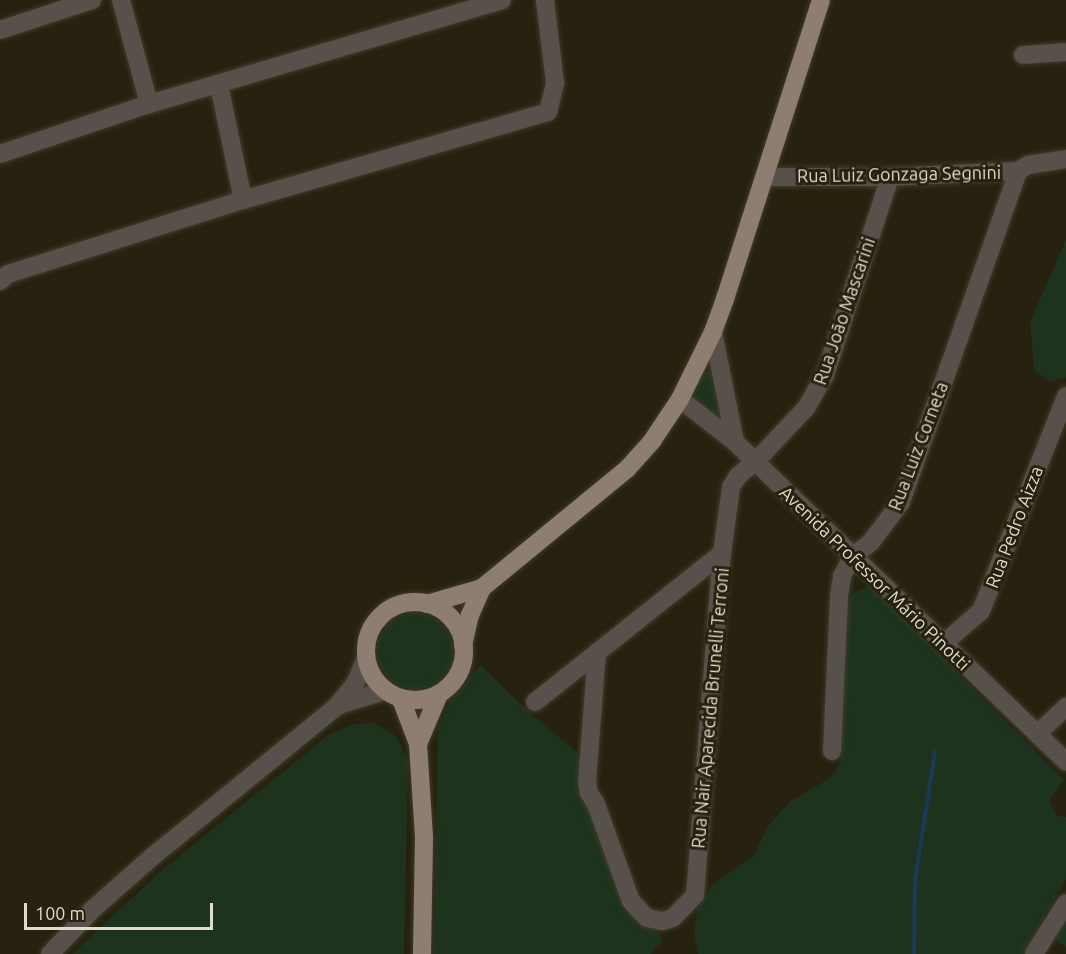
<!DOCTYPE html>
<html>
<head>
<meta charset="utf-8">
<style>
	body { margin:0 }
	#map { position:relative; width:1066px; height:954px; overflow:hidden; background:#26220f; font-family:Ubuntu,sans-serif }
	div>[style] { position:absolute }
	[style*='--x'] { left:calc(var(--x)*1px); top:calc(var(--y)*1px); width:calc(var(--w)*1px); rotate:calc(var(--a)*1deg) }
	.green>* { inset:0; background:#1e331e }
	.round { border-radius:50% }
	.stream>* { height:4px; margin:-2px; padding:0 2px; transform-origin:2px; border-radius:2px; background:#183b52 }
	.roads { filter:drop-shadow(0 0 2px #403c2a) drop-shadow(0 0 2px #403c2a) }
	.minor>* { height:18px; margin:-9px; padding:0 9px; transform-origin:9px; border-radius:9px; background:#58504a }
	.major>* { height:18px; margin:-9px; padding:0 9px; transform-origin:9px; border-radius:9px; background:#8e7e71 }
	.major>.ring { margin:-9px; padding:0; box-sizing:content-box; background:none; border:18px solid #8e7e71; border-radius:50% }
	span { translate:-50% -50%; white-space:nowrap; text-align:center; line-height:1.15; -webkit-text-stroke:6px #26220f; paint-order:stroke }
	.street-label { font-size:18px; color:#dedbcf }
	.scale { position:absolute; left:24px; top:903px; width:189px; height:27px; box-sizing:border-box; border:3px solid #dedbcf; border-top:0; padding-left:8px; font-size:18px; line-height:21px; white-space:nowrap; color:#dedbcf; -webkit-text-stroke:4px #26220f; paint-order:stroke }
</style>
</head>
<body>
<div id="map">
	<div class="green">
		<i style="clip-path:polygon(1066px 240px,1066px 378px,1049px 382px,1034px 369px,1030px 322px)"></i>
		<i style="clip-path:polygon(709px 371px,712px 371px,723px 411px,716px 416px,692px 396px,702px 373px)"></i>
		<i style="clip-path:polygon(864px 587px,872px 587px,1064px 780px,1049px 801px,1058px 816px,1066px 817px,1066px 879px,1023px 954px,698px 954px,694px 934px,697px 911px,712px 885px,754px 856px,767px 827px,792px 800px,829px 779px,837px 769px,841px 756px,842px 617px,846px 598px)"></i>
		<i class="round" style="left:377px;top:613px;width:76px;height:76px"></i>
		<i style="clip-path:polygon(480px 665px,525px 708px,583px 758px,587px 804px,633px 915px,645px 926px,657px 928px,662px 940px,651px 954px,434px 954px,438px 728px,450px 701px)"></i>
		<i style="clip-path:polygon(375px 723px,397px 737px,408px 762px,404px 954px,72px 954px,162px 870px,328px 735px,354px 724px)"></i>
		<i style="clip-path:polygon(1066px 912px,1066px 947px,1049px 937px)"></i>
	</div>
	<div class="stream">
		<i style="--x:914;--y:954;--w:74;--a:-89.2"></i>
		<i style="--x:915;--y:880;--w:130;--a:-81.1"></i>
	</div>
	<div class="roads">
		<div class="minor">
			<i style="--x:121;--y:0;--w:108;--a:74.9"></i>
			<i style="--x:0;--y:30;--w:97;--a:-18.1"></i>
			<i style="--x:1023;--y:55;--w:43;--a:-4"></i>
			<i style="--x:219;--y:85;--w:117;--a:78.2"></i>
			<i style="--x:0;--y:154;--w:157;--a:-18.6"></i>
			<i style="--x:149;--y:104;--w:368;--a:-16.4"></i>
			<i style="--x:766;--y:177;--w:124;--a:0"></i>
			<i style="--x:890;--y:177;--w:128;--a:-2.7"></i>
			<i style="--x:1018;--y:171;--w:12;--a:-31"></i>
			<i style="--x:1028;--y:165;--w:38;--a:-9"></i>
			<i style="--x:0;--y:281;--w:11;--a:-41"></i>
			<i style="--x:8;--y:274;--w:246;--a:-17.5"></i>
			<i style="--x:243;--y:200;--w:317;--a:-16.1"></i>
			<i style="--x:548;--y:112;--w:30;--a:-76"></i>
			<i style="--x:555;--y:83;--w:84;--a:-96.9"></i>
			<i style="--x:713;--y:332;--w:112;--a:78.7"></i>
			<i style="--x:680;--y:399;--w:70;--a:38"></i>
			<i style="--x:735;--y:442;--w:460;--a:44"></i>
			<i style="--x:943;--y:644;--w:50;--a:-41"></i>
			<i style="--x:981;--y:611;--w:231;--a:-68.4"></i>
			<i style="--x:597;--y:652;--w:130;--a:94.4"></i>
			<i style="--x:587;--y:782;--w:11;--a:80"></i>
			<i style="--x:589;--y:793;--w:13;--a:58"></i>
			<i style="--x:596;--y:804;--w:103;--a:70.2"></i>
			<i style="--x:631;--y:901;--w:23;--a:47"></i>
			<i style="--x:647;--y:918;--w:16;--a:11"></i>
			<i style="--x:663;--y:921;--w:10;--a:-17"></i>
			<i style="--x:673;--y:918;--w:32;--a:-46"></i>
			<i style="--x:695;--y:895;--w:343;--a:-85.5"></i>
			<i style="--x:722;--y:553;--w:67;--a:-82.2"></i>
			<i style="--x:731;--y:487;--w:13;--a:-58"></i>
			<i style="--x:738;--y:476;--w:23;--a:-40"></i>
			<i style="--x:756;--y:461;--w:73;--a:-46.7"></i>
			<i style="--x:806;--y:408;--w:38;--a:-60"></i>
			<i style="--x:825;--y:375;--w:208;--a:-71.8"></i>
			<i style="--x:535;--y:702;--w:239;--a:-38.5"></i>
			<i style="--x:339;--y:705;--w:47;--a:-17.3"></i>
			<i style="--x:1037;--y:734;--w:40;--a:-43"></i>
			<i style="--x:832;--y:751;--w:155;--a:-87.4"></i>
			<i style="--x:839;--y:596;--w:20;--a:-81"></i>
			<i style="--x:842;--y:576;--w:21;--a:-62"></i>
			<i style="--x:852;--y:557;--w:24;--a:-38"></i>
			<i style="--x:871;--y:542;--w:50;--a:-53.1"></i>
			<i style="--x:901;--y:502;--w:351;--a:-70.5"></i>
			<i style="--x:50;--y:954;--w:61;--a:-46.3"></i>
			<i style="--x:92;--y:910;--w:80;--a:-41.5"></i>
			<i style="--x:152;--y:857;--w:239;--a:-39.2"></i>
			<i style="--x:337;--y:706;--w:28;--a:-51"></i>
			<i style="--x:355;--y:684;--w:28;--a:-67"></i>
			<i style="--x:1034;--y:954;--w:60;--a:-57.9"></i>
		</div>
		<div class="major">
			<i class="ring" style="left:366px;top:602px;width:80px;height:80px"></i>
			<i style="--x:427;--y:604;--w:57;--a:-16.2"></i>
			<i style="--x:463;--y:645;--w:31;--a:-77"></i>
			<i style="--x:470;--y:615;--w:30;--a:-66"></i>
			<i style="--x:482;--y:588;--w:188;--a:-39.4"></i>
			<i style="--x:627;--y:469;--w:38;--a:-48"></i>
			<i style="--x:652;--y:441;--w:50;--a:-56.3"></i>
			<i style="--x:680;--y:399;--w:75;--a:-63.8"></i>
			<i style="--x:713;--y:332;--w:35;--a:-70"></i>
			<i style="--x:725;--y:299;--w:314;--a:-72.2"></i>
			<i style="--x:401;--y:699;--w:48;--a:69.3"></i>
			<i style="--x:418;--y:744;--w:94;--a:86.3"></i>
			<i style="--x:424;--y:838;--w:116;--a:91"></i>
			<i style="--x:418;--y:744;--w:54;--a:-67.2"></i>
		</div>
	</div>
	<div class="street-label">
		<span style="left:899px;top:174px;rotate:-1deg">Rua Luiz Gonzaga Segnini</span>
		<span style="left:844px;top:311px;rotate:-71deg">Rua João Mascarini</span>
		<span style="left:918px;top:446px;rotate:-69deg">Rua Luiz Corneta</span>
		<span style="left:1014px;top:527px;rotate:-69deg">Rua Pedro Aizza</span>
		<span style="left:875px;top:578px;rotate:44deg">Avenida Professor Mário Pinotti</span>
		<span style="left:710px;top:708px;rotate:-85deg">Rua Nair Aparecida Brunelli Terroni</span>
	</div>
	<div class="scale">100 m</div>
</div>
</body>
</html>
